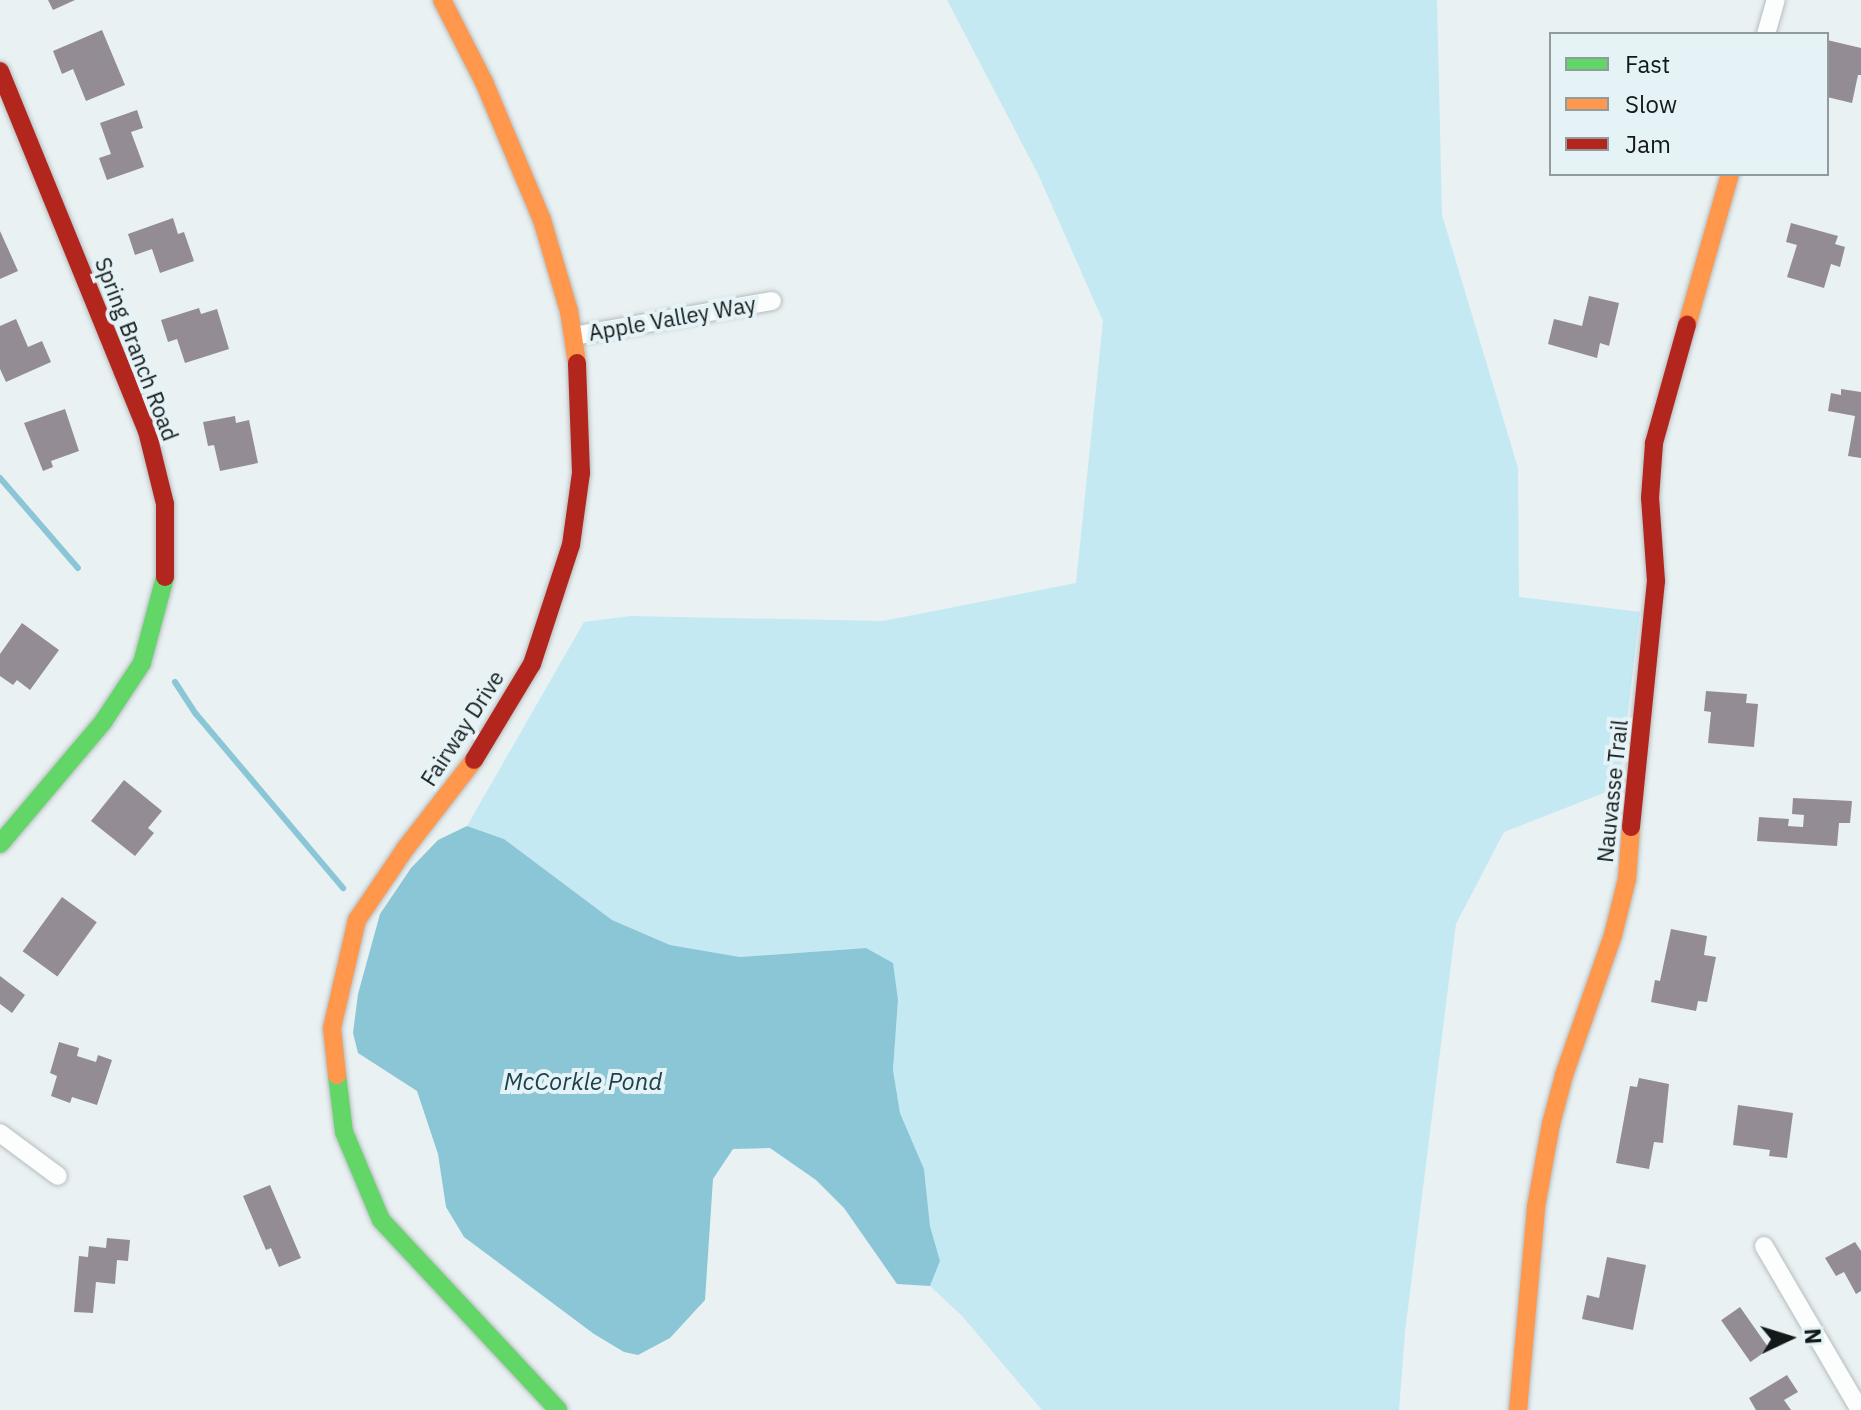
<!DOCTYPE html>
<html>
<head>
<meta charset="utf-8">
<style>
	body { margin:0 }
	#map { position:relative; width:1861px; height:1410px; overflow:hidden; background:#e9f1f3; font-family:"IBM Plex Sans",sans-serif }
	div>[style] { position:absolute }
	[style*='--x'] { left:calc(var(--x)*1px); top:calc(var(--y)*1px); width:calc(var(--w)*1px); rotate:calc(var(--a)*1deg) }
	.green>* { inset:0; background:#c4e9f3 }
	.water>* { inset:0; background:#8bc6d6 }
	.stream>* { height:6px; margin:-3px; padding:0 3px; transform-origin:3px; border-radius:3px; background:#8bc6d6 }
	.building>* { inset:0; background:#938c94; transform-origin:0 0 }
	.roads { filter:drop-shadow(0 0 2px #b6bcbe) drop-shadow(0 0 2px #b6bcbe) }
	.street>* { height:18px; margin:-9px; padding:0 9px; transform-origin:9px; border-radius:9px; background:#fcfdfd }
	.fast>* { height:18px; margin:-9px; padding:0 9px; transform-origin:9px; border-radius:9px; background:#63d668 }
	.slow>* { height:18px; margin:-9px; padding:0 9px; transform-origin:9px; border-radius:9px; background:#ff974d }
	.jam>* { height:18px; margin:-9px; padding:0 9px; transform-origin:9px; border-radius:9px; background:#b3261e }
	span { translate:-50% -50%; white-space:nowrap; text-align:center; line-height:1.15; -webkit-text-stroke:8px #e5f3f7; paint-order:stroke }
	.street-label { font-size:22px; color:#131819 }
	.water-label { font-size:24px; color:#1c424c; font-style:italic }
	.legend { position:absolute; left:1549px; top:32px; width:280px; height:144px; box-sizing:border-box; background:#e5f3f7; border:2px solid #919b9e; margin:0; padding:10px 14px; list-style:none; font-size:24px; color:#131819 }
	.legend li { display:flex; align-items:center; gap:16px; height:40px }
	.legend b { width:40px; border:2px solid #919b9e }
	.north { position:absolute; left:1749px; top:1298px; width:80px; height:80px; -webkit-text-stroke:6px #e5f3f7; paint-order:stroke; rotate:86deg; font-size:22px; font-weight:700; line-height:32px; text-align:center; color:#131819 }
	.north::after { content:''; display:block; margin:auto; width:28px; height:36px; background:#131819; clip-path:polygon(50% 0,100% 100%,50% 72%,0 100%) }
</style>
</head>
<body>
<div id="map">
	<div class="green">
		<i style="clip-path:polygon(947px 0,1437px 0,1442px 215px,1518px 468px,1519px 597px,1640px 612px,1619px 787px,1504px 832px,1456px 924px,1405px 1332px,1399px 1410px,1042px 1410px,962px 1316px,930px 1286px,940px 1261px,930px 1226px,924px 1169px,900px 1113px,893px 1070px,898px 1000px,866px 948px,740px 957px,670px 945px,612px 920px,504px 839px,467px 826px,584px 622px,630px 616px,883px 621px,1076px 583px,1103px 321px,1038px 174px)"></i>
	</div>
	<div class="water">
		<i style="clip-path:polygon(467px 826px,504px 839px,612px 920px,670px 945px,740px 957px,866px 948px,893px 963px,898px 1000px,893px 1070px,900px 1113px,924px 1169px,930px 1226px,940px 1261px,930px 1286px,897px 1284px,844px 1208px,816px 1180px,770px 1148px,733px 1149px,713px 1179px,705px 1300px,670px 1338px,638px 1355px,624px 1352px,594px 1334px,464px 1237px,446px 1207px,438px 1154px,417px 1091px,358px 1053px,353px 1033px,358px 994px,380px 914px,411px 868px,438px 840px)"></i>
	</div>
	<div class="stream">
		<i style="--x:0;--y:478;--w:119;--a:49.1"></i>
		<i style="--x:175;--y:682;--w:38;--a:57"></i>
		<i style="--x:196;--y:714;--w:228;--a:49.8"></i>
	</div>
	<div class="building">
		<i style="clip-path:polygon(48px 0,75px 0,53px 10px)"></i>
		<i style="clip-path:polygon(102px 30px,125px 85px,86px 101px,73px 69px,62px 74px,53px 51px)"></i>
		<i style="clip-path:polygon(1827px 40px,1861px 48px,1861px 75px,1858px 75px,1852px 103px,1827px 97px)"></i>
		<i style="clip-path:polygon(137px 110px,143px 128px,131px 132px,144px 167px,107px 180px,99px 158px,111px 154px,100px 123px)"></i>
		<i style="clip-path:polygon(173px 218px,178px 234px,184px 232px,194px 261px,160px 273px,152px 249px,135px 255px,128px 234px)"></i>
		<i style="clip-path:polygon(1791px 223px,1838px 236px,1835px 244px,1845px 247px,1840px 267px,1831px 264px,1824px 288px,1787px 277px,1797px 245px,1786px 242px)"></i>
		<i style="clip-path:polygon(0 231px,18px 271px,0 279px)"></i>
		<i style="clip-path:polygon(1589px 296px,1619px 303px,1609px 346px,1600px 343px,1597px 358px,1548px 344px,1554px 319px,1582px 326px)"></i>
		<i style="clip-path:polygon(199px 308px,201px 314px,217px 309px,229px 349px,185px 363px,177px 339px,168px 342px,161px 320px)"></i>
		<i style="clip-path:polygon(16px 319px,28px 347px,42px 341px,51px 362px,6px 382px,0 369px,0 326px)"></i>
		<i style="clip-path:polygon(1841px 389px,1861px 392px,1861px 458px,1848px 456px,1855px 416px,1828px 411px,1831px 393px,1841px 395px)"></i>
		<i style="clip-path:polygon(65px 409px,79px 451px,51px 461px,53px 467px,43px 471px,24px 423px)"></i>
		<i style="clip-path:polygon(235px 416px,236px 423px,249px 420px,258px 463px,220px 471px,214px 445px,208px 446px,203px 422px)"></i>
		<i style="clip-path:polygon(22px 623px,59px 650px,30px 690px,17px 680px,13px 685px,0 676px,0 654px)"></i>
		<i style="clip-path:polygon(1706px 691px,1747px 694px,1746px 703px,1758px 704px,1754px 747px,1708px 743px,1711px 712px,1704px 711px)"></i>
		<i style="clip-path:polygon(124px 780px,162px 811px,148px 828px,154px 833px,135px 856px,91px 821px)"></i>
		<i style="clip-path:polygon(1793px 798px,1852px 801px,1850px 823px,1839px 823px,1837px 846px,1757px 841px,1759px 817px,1789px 819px,1788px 826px,1803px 827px,1804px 815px,1792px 814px)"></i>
		<i style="left:62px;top:897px;width:43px;height:67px;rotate:36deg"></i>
		<i style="clip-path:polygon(1671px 929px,1707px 936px,1704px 955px,1716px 957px,1707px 1002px,1698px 1001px,1696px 1011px,1651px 1002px,1655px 980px,1660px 981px)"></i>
		<i style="clip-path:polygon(0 976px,25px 995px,12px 1013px,0 1004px)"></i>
		<i style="clip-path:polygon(59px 1042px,79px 1048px,77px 1056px,96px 1062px,98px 1055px,112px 1060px,97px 1105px,72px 1097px,70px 1103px,51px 1096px,57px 1076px,50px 1073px)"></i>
		<i style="clip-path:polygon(1639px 1078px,1669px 1084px,1663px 1143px,1654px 1142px,1649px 1169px,1616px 1163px,1630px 1086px,1637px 1087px)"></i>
		<i style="clip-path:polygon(1738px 1105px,1793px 1113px,1787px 1158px,1769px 1156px,1770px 1150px,1733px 1145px)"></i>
		<i style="clip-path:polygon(270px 1185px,301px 1258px,279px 1267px,271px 1248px,266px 1250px,243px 1196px)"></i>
		<i style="clip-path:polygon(107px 1238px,130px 1240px,128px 1261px,117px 1260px,115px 1284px,96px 1282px,93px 1313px,74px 1312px,79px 1256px,88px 1257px,89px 1246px,106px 1248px)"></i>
		<i style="clip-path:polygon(1855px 1242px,1861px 1251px,1861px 1291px,1856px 1294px,1844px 1272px,1836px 1276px,1825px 1258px)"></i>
		<i style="clip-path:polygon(1607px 1257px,1646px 1265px,1633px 1330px,1582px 1319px,1587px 1295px,1599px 1298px)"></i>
		<i style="left:1740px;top:1307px;width:51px;height:23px;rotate:55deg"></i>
		<i style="clip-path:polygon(1787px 1375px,1798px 1392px,1784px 1400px,1791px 1410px,1756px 1410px,1749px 1398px)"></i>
	</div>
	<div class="roads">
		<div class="street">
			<i style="--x:1766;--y:34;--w:35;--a:-74"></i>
			<i style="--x:573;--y:336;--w:202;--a:-10"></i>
			<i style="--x:0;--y:1133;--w:72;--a:36.6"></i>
			<i style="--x:1764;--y:1246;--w:190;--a:59.7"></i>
		</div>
		<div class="fast">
			<i style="--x:0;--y:844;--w:160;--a:-49.8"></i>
			<i style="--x:103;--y:722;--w:71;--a:-56.5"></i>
			<i style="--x:142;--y:663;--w:89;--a:-75"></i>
			<i style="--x:337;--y:1075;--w:57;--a:83"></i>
			<i style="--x:344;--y:1132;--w:95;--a:67.2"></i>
			<i style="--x:381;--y:1220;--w:260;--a:47"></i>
		</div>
		<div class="slow">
			<i style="--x:442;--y:0;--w:92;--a:62.9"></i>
			<i style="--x:484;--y:82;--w:150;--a:67.2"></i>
			<i style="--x:542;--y:220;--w:95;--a:73.5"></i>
			<i style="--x:569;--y:311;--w:53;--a:81.3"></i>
			<i style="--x:1687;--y:325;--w:157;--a:-74.1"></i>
			<i style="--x:337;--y:1075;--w:47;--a:-96.1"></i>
			<i style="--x:332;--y:1028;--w:111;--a:-77"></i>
			<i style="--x:357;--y:920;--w:86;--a:-55.9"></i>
			<i style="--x:405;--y:849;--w:113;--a:-52.2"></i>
			<i style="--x:1518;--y:1410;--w:204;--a:-84.9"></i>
			<i style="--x:1536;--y:1207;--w:84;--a:-79.8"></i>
			<i style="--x:1551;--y:1124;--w:51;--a:-75.1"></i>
			<i style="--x:1564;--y:1075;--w:148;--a:-70.7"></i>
			<i style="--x:1613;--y:935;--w:58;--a:-76"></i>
			<i style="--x:1627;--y:879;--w:52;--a:-85.6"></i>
		</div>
		<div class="jam">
			<i style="--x:0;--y:71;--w:389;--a:67.8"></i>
			<i style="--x:147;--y:431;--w:75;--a:76.1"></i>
			<i style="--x:165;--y:504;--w:73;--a:90"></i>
			<i style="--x:474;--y:760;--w:112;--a:-58.9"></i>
			<i style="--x:532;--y:664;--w:125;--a:-71.9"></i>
			<i style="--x:571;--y:545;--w:73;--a:-82.1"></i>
			<i style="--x:581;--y:473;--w:110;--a:-92.1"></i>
			<i style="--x:1631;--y:827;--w:247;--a:-84.2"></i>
			<i style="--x:1656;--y:581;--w:83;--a:-94.1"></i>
			<i style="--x:1650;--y:498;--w:55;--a:-85.8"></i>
			<i style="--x:1654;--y:443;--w:123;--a:-74.4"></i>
		</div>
	</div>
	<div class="street-label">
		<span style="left:672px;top:318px;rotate:-10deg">Apple Valley Way</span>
		<span style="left:137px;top:349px;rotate:69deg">Spring Branch Road</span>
		<span style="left:462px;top:728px;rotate:-57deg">Fairway Drive</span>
		<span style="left:1612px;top:791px;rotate:-84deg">Nauvasse Trail</span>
	</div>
	<div class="water-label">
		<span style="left:583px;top:1082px">McCorkle Pond</span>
	</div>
	<ul class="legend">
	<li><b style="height:10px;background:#63d668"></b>Fast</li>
	<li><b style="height:10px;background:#ff974d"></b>Slow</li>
	<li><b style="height:10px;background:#b3261e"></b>Jam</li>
	</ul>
	<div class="north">N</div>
</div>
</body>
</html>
